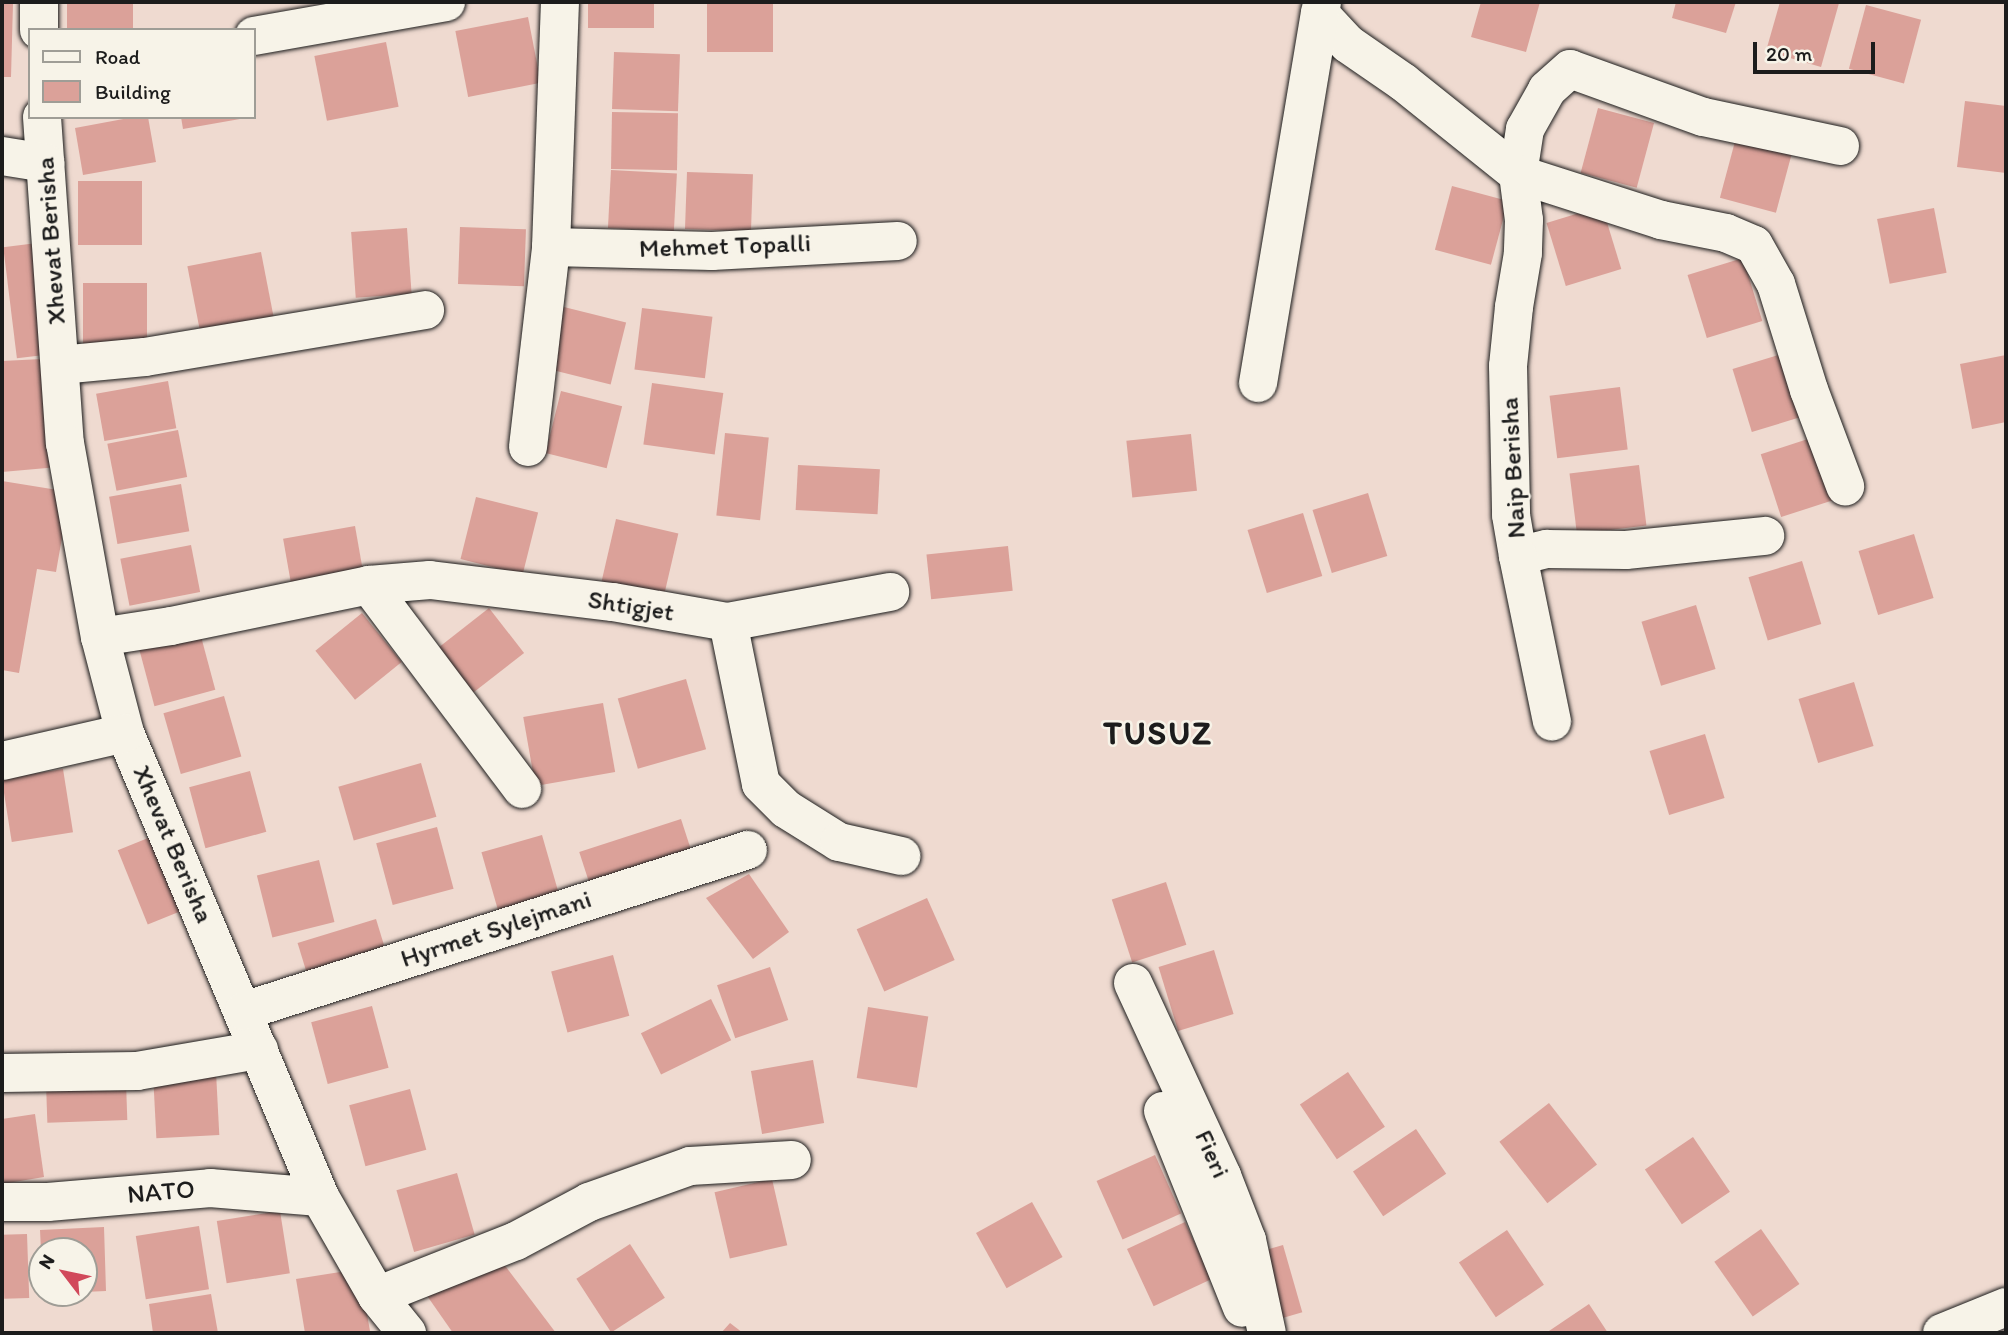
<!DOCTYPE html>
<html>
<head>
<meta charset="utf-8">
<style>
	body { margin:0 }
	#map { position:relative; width:2008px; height:1335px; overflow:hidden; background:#efdad0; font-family:Itim,sans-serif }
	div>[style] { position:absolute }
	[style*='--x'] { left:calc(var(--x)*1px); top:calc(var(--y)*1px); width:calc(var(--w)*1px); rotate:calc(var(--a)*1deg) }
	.building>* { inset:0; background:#dba199; transform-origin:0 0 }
	.roads { filter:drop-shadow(0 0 2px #1c1c1c) drop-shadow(0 0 2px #1c1c1c) }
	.minor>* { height:38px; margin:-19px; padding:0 19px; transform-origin:19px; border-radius:19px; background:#f7f3e8 }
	span { translate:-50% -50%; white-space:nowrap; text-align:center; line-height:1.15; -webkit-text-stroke:5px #f7f3e8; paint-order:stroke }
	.street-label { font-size:26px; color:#1c1c1c }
	.district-label { font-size:33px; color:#1c1c1c; font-weight:700; letter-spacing:2px }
	.frame { position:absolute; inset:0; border:4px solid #1c1c1c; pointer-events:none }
	.legend { position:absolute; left:28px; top:28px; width:228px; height:91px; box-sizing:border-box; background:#f7f3e8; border:2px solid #9f9d96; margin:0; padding:9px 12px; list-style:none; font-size:21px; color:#1c1c1c }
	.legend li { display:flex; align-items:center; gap:14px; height:35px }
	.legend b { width:35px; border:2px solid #9f9d96 }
	.north { position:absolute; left:28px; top:1237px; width:70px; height:70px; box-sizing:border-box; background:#f7f3e8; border:2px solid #9f9d96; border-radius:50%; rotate:302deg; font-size:19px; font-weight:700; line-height:28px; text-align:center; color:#1c1c1c }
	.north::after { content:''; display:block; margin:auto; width:24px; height:32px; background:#d1495b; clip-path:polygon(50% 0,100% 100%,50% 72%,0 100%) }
	.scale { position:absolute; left:1753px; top:42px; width:122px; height:32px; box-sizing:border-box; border:4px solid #1c1c1c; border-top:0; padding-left:9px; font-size:21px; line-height:24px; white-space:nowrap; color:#1c1c1c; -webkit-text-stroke:5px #f7f3e8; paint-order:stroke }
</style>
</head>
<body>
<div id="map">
	<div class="building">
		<i style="left:67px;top:2px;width:66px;height:28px"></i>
		<i style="left:588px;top:2px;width:66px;height:26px"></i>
		<i style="left:707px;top:2px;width:66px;height:50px"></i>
		<i style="clip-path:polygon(1481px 2px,1540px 2px,1526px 52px,1471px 37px)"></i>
		<i style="clip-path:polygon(1676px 2px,1736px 2px,1726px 33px,1672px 18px)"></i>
		<i style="clip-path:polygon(1780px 2px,1839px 3px,1821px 67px,1766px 51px)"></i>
		<i style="clip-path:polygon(2px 3px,13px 3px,11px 77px,2px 77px)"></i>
		<i style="left:1866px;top:5px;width:57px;height:66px;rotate:15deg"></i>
		<i style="left:528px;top:17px;width:67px;height:74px;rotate:79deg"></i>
		<i style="left:386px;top:42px;width:66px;height:73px;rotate:79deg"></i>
		<i style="left:614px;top:52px;width:66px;height:57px;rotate:2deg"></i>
		<i style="clip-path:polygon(1965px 101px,2006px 106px,2006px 173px,1957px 167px)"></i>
		<i style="left:1598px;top:108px;width:58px;height:67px;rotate:15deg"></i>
		<i style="left:612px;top:112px;width:66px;height:57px;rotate:1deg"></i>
		<i style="clip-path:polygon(134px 117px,148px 117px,156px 162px,83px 175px,75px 128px)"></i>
		<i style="clip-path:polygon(181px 117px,239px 117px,240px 119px,183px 129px)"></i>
		<i style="left:1737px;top:134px;width:58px;height:66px;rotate:15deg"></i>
		<i style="left:611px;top:170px;width:66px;height:58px;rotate:3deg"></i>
		<i style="left:687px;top:172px;width:66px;height:57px;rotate:2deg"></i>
		<i style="left:142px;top:181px;width:64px;height:64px;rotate:90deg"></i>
		<i style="left:1452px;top:186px;width:58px;height:66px;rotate:15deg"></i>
		<i style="left:1602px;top:206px;width:66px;height:58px;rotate:73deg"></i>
		<i style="left:1934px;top:208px;width:66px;height:58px;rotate:79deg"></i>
		<i style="left:460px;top:227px;width:66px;height:57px;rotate:2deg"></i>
		<i style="left:407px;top:228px;width:66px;height:56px;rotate:86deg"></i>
		<i style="left:37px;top:243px;width:112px;height:34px;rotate:83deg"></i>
		<i style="left:261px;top:252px;width:67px;height:75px;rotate:79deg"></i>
		<i style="left:1743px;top:258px;width:66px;height:58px;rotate:73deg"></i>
		<i style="left:83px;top:283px;width:64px;height:64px"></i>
		<i style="left:564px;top:307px;width:64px;height:64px;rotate:14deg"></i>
		<i style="left:642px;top:308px;width:71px;height:62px;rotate:7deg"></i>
		<i style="left:1788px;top:352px;width:66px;height:58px;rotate:73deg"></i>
		<i style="clip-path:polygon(2006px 355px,2006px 422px,1972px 429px,1960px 364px)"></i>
		<i style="clip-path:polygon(42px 359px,58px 467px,2px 472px,2px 361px)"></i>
		<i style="left:168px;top:381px;width:48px;height:73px;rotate:80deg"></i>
		<i style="left:652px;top:383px;width:72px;height:62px;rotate:8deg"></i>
		<i style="left:1620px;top:387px;width:63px;height:71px;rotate:83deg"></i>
		<i style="left:561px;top:391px;width:63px;height:64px;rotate:14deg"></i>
		<i style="left:178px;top:430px;width:48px;height:72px;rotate:79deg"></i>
		<i style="left:725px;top:433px;width:44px;height:83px;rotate:6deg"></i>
		<i style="left:1191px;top:434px;width:57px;height:65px;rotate:84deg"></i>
		<i style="left:1814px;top:437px;width:66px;height:56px;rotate:72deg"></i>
		<i style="left:798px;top:465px;width:82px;height:45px;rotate:3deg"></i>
		<i style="left:1639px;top:465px;width:61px;height:70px;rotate:83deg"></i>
		<i style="clip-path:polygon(2px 481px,70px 492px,56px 572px,37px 569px,19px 673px,2px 670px)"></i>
		<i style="left:181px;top:484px;width:48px;height:73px;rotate:80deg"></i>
		<i style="left:1368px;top:493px;width:66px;height:58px;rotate:73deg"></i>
		<i style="left:476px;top:497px;width:64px;height:64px;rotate:14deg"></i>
		<i style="left:1303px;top:513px;width:66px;height:58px;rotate:73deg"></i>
		<i style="left:616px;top:519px;width:64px;height:64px;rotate:13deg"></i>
		<i style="left:355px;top:526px;width:47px;height:73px;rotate:80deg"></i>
		<i style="left:1914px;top:534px;width:67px;height:58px;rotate:73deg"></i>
		<i style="left:191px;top:545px;width:48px;height:72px;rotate:79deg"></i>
		<i style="left:1008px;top:546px;width:45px;height:82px;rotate:84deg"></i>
		<i style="left:1802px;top:561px;width:66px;height:56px;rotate:73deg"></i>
		<i style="left:1696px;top:605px;width:67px;height:57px;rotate:73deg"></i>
		<i style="left:489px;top:608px;width:57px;height:66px;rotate:52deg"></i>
		<i style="left:362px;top:613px;width:63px;height:60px;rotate:51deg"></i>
		<i style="left:199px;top:629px;width:63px;height:63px;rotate:75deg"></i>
		<i style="left:686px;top:679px;width:73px;height:71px;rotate:74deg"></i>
		<i style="left:1854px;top:682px;width:67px;height:58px;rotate:73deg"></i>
		<i style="left:224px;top:696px;width:63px;height:63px;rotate:74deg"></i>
		<i style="left:603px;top:703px;width:70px;height:81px;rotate:80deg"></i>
		<i style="left:1705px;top:734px;width:67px;height:58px;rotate:73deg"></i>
		<i style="left:421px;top:763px;width:56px;height:86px;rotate:74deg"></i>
		<i style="left:63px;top:769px;width:64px;height:62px;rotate:81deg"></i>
		<i style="left:250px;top:771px;width:63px;height:63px;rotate:75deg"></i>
		<i style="left:681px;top:819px;width:32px;height:107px;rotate:72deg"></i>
		<i style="left:437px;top:827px;width:64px;height:63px;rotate:75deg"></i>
		<i style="left:542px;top:835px;width:63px;height:63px;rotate:74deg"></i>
		<i style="left:153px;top:836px;width:80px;height:38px;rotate:68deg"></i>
		<i style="left:319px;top:860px;width:64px;height:64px;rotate:76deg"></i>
		<i style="clip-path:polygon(749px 874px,789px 932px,753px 959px,706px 898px)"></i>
		<i style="left:1166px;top:882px;width:66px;height:57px;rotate:72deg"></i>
		<i style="left:927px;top:898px;width:68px;height:77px;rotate:66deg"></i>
		<i style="left:376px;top:919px;width:38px;height:82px;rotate:73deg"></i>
		<i style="left:1214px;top:950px;width:67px;height:58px;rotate:73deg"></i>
		<i style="left:613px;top:955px;width:63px;height:64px;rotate:75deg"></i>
		<i style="left:770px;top:967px;width:56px;height:56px;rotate:71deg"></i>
		<i style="left:711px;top:999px;width:46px;height:78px;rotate:64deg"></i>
		<i style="left:372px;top:1006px;width:64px;height:63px;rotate:75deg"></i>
		<i style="left:868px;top:1007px;width:61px;height:72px;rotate:9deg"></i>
		<i style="left:813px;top:1060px;width:64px;height:63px;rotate:80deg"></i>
		<i style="left:216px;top:1072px;width:63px;height:63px;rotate:87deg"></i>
		<i style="left:1348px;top:1072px;width:66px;height:58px;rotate:56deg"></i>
		<i style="left:126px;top:1082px;width:38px;height:80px;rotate:88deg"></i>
		<i style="left:410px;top:1089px;width:63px;height:63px;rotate:75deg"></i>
		<i style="left:1549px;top:1103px;width:78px;height:63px;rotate:52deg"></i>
		<i style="clip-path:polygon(35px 1114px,44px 1177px,2px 1184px,2px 1119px)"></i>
		<i style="left:1416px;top:1129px;width:54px;height:76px;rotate:56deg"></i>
		<i style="left:1693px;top:1137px;width:66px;height:58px;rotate:56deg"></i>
		<i style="left:1155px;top:1155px;width:64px;height:64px;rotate:66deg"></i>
		<i style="left:457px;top:1173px;width:64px;height:63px;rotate:74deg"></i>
		<i style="left:772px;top:1179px;width:68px;height:59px;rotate:77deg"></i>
		<i style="left:1032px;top:1202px;width:63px;height:64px;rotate:61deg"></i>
		<i style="left:280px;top:1211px;width:63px;height:64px;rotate:81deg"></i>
		<i style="left:1185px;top:1222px;width:63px;height:64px;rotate:65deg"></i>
		<i style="left:199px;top:1226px;width:64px;height:64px;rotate:81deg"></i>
		<i style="clip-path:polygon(104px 1227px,106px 1291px,84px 1292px,84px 1251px,41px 1251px,40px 1230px)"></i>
		<i style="left:1761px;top:1229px;width:67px;height:57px;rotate:55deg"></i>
		<i style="left:1507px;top:1230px;width:66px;height:58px;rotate:56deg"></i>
		<i style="left:27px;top:1234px;width:64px;height:25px;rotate:88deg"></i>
		<i style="left:630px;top:1244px;width:64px;height:64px;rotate:57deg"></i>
		<i style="left:1283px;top:1245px;width:70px;height:24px;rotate:74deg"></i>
		<i style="clip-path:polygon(497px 1255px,556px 1333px,453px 1333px,423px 1290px)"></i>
		<i style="clip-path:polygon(359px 1269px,370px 1331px,305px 1333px,296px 1279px)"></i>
		<i style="clip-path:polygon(211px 1294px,218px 1333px,153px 1333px,149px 1304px)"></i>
		<i style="clip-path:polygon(1589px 1304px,1608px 1333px,1546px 1333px)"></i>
		<i style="clip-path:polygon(730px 1323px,743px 1333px,721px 1333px)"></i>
	</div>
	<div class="roads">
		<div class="minor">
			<i style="--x:39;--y:2;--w:28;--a:90"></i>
			<i style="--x:1322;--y:2;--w:12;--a:99"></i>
			<i style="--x:1320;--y:14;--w:41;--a:47"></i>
			<i style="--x:1348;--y:44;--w:67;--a:34.6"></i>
			<i style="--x:1403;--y:82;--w:147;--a:38.7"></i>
			<i style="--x:1518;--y:174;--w:46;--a:82.6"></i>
			<i style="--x:1524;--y:220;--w:33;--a:92"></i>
			<i style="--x:1523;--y:253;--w:55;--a:99.5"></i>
			<i style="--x:1514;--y:307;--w:59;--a:95.8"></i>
			<i style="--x:1508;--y:366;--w:149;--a:88.8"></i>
			<i style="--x:1511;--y:515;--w:42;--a:80.3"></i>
			<i style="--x:1518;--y:556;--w:30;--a:-14"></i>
			<i style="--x:1547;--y:549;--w:79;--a:0.7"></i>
			<i style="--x:1626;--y:550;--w:140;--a:-5.8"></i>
			<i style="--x:254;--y:36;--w:195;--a:-10"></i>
			<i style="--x:42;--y:117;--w:327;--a:86"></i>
			<i style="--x:65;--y:443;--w:197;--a:79.8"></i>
			<i style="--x:100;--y:637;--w:99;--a:75.4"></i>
			<i style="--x:125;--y:733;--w:503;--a:67.2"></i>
			<i style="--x:320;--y:1197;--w:114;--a:60.1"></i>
			<i style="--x:377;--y:1296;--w:48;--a:51"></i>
			<i style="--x:1840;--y:146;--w:140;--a:-168"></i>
			<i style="--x:1703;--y:117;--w:141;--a:-160.2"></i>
			<i style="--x:1570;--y:69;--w:31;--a:138"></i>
			<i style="--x:1547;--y:90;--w:45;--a:119.4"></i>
			<i style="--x:1525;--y:129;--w:46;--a:98.8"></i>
			<i style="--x:1518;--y:174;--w:150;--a:17.8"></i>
			<i style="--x:1661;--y:220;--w:66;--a:11.3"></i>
			<i style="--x:1726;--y:233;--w:30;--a:23"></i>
			<i style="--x:1754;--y:245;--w:45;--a:60.6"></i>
			<i style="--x:1776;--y:284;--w:111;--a:72.7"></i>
			<i style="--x:1809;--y:390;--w:103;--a:69.4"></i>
			<i style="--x:2;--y:156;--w:44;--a:9.2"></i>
			<i style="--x:551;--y:247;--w:161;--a:1.4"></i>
			<i style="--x:712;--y:251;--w:186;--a:-3.1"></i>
			<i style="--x:60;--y:365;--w:85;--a:-5.4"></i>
			<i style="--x:145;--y:357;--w:284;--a:-9.5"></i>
			<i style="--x:1258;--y:383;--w:374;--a:-80.5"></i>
			<i style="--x:528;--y:447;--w:201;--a:-83.4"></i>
			<i style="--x:551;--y:247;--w:245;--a:-87.9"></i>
			<i style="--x:1518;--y:556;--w:169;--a:78.4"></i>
			<i style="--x:369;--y:585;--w:255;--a:53.1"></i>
			<i style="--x:728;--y:622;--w:165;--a:78.5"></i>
			<i style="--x:761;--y:784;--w:35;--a:45"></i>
			<i style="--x:786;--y:809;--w:62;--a:31.9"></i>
			<i style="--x:839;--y:842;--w:64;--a:12.7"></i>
			<i style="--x:100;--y:637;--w:72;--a:-8.8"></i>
			<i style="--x:171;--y:626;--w:202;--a:-11.7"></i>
			<i style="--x:369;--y:585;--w:61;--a:-4.7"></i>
			<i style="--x:430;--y:580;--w:184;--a:6.9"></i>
			<i style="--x:613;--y:602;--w:117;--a:9.9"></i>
			<i style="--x:728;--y:622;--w:165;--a:-10.5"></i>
			<i style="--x:2;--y:761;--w:126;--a:-12.8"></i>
			<i style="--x:1133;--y:983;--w:213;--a:65.2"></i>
			<i style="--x:1222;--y:1176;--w:69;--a:68.7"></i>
			<i style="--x:1247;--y:1240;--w:95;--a:77.9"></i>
			<i style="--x:244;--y:1011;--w:529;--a:-17.72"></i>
			<i style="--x:2;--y:1073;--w:135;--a:-0.8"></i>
			<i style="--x:137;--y:1071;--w:124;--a:-9.8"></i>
			<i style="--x:1163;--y:1111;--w:212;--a:68.1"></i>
			<i style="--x:2;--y:1202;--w:46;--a:0"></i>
			<i style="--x:48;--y:1202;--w:163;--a:-4.9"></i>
			<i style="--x:210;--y:1188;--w:110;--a:4.7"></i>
			<i style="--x:377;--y:1296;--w:149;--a:-21.6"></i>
			<i style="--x:516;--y:1241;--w:83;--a:-28.1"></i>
			<i style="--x:589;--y:1202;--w:107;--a:-19.6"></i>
			<i style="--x:690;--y:1166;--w:102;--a:-3.4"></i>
			<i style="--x:1942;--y:1333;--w:69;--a:-22.1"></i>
		</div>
	</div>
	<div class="street-label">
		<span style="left:51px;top:241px;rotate:-94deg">Xhevat Berisha</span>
		<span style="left:725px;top:246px;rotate:-2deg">Mehmet Topalli</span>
		<span style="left:1513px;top:468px;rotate:-93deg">Naip Berisha</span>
		<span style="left:631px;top:606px;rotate:9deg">Shtigjet</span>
		<span style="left:173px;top:844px;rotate:67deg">Xhevat Berisha</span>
		<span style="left:496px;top:929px;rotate:-18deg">Hyrmet Sylejmani</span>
		<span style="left:1212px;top:1154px;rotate:66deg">Fieri</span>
		<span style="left:161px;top:1192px;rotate:-5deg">NATO</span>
	</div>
	<div class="district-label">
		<span style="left:1158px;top:733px">TUSUZ</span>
	</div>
	<div class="frame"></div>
	<ul class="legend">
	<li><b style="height:9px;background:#f7f3e8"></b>Road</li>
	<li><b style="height:19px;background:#dba199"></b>Building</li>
	</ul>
	<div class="north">N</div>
	<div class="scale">20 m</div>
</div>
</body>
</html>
